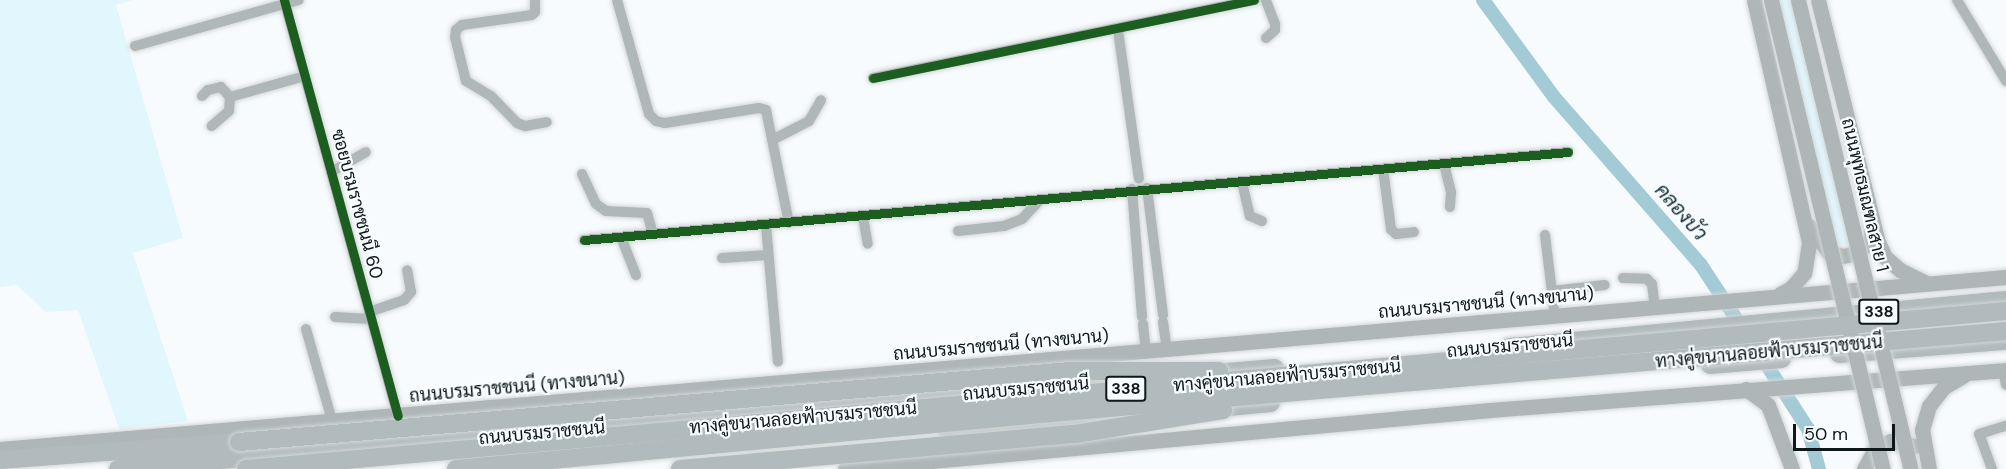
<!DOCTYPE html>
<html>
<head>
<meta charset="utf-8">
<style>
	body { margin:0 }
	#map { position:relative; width:2006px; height:469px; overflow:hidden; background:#f8fbfd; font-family:"DM Sans",Sarabun,sans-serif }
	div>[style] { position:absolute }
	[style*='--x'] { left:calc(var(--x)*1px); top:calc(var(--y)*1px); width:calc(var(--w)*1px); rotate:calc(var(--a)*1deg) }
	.green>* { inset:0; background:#e2f6fd }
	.canal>* { height:14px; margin:-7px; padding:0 7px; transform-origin:7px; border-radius:7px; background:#a3cbd6 }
	.roads { filter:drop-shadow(0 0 2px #d3d7d8) drop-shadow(0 0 2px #d3d7d8) }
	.minor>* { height:10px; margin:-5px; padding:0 5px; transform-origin:5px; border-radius:5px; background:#b0b7b9 }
	.secondary>* { height:15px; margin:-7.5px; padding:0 7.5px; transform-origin:7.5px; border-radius:7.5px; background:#aeb6b8 }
	.primary>* { height:18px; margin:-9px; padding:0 9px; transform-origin:9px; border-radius:9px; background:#b1babc }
	.bridges { filter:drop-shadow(0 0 2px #d3d7d8) drop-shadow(0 0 2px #d3d7d8) }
	.secondary-bridge>* { height:15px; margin:-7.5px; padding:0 7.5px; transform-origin:7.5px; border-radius:7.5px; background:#aeb6b8 }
	.primary-bridge>* { height:18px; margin:-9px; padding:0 9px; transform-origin:9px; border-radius:9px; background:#b1babc }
	.cycleway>* { height:9px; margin:-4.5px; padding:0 4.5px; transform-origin:4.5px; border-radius:4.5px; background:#1b5e20 }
	span { translate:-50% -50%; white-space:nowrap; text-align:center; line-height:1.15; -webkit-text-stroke:4.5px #f7fcfe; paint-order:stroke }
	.shield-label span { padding:2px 4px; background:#f7fcfe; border:2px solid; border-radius:4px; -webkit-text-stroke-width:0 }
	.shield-label { font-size:16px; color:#0e1719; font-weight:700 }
	.street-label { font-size:18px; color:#0e1719 }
	.water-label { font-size:20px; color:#143037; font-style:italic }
	.scale { position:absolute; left:1793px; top:424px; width:102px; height:27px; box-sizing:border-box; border:3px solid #0e1719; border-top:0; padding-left:8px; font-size:18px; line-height:21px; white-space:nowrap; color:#0e1719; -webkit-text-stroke:4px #f7fcfe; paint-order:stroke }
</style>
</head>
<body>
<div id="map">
	<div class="green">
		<i style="clip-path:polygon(0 0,133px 0,116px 5px,183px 238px,133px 253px,188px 421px,119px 429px,78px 310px,46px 312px,17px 285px,0 287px)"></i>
		<i style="clip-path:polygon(1764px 0,1805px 0,1859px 219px,1861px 242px,1847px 245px,1824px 241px,1817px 229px)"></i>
	</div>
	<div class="canal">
		<i style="--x:1483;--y:0;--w:120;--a:53.8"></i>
		<i style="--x:1554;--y:97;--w:223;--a:48.8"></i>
		<i style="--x:1701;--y:265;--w:80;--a:56.7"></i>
		<i style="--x:1759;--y:353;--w:90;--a:57.2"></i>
		<i style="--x:1808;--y:429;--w:41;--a:74.6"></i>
	</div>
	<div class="roads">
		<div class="minor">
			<i style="--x:284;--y:0;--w:431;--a:74.7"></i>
			<i style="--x:535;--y:0;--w:12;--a:90"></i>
			<i style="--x:535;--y:12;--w:4;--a:135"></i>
			<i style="--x:532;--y:15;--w:71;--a:171.9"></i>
			<i style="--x:462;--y:25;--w:8;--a:140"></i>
			<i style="--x:456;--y:30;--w:7;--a:98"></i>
			<i style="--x:455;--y:37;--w:45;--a:76"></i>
			<i style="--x:466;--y:81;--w:29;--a:31"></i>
			<i style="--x:491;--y:96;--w:37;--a:46"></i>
			<i style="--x:517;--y:123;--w:9;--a:21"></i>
			<i style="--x:525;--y:126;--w:22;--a:-10"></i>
			<i style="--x:617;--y:0;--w:118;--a:74.3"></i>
			<i style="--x:649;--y:114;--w:10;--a:45"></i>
			<i style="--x:656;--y:121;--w:9;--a:13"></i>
			<i style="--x:665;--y:123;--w:95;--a:-9.1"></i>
			<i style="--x:759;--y:108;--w:7;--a:16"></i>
			<i style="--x:766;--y:110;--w:115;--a:78.5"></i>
			<i style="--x:1957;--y:0;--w:95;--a:58.8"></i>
			<i style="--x:1118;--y:30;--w:150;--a:82"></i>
			<i style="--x:1266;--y:38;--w:12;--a:-42"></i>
			<i style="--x:1275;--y:30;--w:6;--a:-90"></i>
			<i style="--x:1275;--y:24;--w:26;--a:-111"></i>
			<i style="--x:135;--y:46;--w:170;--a:-15.7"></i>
			<i style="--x:873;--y:78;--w:389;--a:-11.6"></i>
			<i style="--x:202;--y:96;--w:8;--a:-45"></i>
			<i style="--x:208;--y:90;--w:13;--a:-13"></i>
			<i style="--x:221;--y:87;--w:13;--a:48"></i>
			<i style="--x:230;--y:97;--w:14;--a:94"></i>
			<i style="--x:229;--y:111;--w:23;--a:139"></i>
			<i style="--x:230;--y:97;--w:78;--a:-15.6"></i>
			<i style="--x:774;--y:139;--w:39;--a:-27"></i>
			<i style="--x:809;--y:121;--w:24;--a:-60"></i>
			<i style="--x:1444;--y:164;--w:29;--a:76"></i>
			<i style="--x:1451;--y:192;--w:15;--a:94"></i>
			<i style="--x:1383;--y:169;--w:61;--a:82.4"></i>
			<i style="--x:1391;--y:229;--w:7;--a:45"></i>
			<i style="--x:1396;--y:234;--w:18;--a:-6"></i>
			<i style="--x:331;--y:172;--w:40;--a:-29.7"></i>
			<i style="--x:582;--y:174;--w:33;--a:65"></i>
			<i style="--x:596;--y:204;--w:12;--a:35"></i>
			<i style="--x:606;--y:211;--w:41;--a:2.8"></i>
			<i style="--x:647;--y:213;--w:22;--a:74"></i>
			<i style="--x:1242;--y:182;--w:35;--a:77"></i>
			<i style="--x:1250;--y:216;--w:13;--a:23"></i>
			<i style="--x:1147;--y:188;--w:128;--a:82.8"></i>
			<i style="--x:1132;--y:189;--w:128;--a:85.5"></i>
			<i style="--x:863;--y:217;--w:27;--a:80"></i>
			<i style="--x:766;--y:225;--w:137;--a:85"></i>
			<i style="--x:958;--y:231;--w:46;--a:-6.2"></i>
			<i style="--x:1004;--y:226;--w:19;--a:-21"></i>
			<i style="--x:1022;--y:219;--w:25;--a:-47"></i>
			<i style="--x:1545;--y:235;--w:82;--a:83"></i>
			<i style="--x:621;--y:237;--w:41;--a:68.5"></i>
			<i style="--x:584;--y:240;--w:988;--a:-5.11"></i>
			<i style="--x:722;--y:258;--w:46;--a:-3.7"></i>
			<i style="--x:1623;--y:278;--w:24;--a:2"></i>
			<i style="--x:1647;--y:279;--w:7;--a:45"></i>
			<i style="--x:1652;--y:284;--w:23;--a:83"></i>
			<i style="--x:1552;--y:291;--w:53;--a:-6.5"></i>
			<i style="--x:369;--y:312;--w:37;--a:-19"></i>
			<i style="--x:404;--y:300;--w:11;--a:-49"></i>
			<i style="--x:411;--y:292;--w:22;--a:-100"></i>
			<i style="--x:335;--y:317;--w:36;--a:3"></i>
			<i style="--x:1163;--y:322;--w:28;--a:82"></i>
			<i style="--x:1143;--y:324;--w:28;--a:84"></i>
			<i style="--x:306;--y:329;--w:95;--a:74.1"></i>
			<i style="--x:2003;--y:370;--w:15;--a:79"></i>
			<i style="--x:1992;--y:469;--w:37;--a:-110"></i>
			<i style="--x:1979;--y:434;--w:28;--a:-17"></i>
		</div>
		<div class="secondary">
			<i style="--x:1754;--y:0;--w:249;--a:77.2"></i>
			<i style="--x:1809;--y:243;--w:30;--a:99"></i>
			<i style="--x:1804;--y:273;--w:20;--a:131"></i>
			<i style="--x:1791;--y:288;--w:13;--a:151"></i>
			<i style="--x:1818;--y:0;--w:249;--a:76.1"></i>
			<i style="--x:1878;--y:242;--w:17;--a:65"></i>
			<i style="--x:1885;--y:257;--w:20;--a:41"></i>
			<i style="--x:1900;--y:270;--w:30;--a:26"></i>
			<i style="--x:1809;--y:226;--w:34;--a:53"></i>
			<i style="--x:1829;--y:253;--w:14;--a:12"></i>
			<i style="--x:1843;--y:256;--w:13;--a:-13"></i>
			<i style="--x:1856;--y:253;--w:18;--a:-38"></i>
			<i style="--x:1870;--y:242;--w:17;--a:-83"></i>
			<i style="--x:1746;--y:389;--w:27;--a:36"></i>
			<i style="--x:1768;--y:405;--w:68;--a:69.4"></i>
			<i style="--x:0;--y:449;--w:2013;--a:-4.9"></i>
			<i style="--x:845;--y:469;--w:648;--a:-5.23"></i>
			<i style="--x:1490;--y:410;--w:518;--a:-4.43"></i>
			<i style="--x:1864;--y:469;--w:25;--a:-61"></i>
			<i style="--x:1876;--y:447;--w:16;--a:-22"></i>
			<i style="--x:1891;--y:441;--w:24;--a:12"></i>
			<i style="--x:1929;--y:469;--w:40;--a:-100"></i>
			<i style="--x:1922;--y:430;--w:25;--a:-74"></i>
			<i style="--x:1929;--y:406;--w:24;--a:-52"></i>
			<i style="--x:1944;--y:387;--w:22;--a:-30"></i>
		</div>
		<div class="primary">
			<i style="--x:1509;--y:347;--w:499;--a:-5.4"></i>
			<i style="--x:1839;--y:354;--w:168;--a:-4.5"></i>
			<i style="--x:1710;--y:365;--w:72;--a:-4.8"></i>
			<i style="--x:1204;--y:374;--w:71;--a:-4.8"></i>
			<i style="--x:1208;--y:409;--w:63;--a:-5.4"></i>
			<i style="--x:948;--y:432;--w:213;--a:-5.1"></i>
			<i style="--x:0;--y:460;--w:240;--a:-4.3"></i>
			<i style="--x:118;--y:469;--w:1045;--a:-5"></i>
		</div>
	</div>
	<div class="bridges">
		<div class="secondary-bridge">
			<i style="--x:1771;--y:0;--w:482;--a:76.6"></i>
			<i style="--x:1798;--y:0;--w:482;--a:76.5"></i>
		</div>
		<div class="primary-bridge">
			<i style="--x:239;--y:442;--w:835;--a:-4.88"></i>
			<i style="--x:1071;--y:371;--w:148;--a:0"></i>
			<i style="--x:246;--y:469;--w:1767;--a:-5.13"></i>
			<i style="--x:456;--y:469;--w:598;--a:-5.38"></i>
			<i style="--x:1051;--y:413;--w:959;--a:-4.91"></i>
			<i style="--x:680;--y:469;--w:397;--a:-5.1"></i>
			<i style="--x:1075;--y:434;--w:150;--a:-9.2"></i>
		</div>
	</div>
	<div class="cycleway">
		<i style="--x:284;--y:0;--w:431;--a:74.7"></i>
		<i style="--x:873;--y:78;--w:389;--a:-11.6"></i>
		<i style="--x:584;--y:240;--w:988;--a:-5.11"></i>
	</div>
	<div class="shield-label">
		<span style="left:1879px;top:312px">338</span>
		<span style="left:1126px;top:389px">338</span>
	</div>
	<div class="street-label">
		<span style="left:1865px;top:195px;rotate:77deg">ถนนพุทธมณฑลสาย 1</span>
		<span style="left:357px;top:204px;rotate:75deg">ซอยบรมราชชนนี 60</span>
		<span style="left:1486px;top:303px;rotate:-5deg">ถนนบรมราชชนนี (ทางขนาน)</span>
		<span style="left:1001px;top:345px;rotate:-5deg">ถนนบรมราชชนนี (ทางขนาน)</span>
		<span style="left:1510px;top:346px;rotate:-5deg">ถนนบรมราชชนนี</span>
		<span style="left:1769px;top:352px;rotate:-5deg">ทางคู่ขนานลอยฟ้าบรมราชชนนี</span>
		<span style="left:1287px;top:376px;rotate:-5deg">ทางคู่ขนานลอยฟ้าบรมราชชนนี</span>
		<span style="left:517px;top:387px;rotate:-5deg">ถนนบรมราชชนนี (ทางขนาน)</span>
		<span style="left:1026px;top:389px;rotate:-5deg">ถนนบรมราชชนนี</span>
		<span style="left:803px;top:418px;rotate:-5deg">ทางคู่ขนานลอยฟ้าบรมราชชนนี</span>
		<span style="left:542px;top:433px;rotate:-5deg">ถนนบรมราชชนนี</span>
	</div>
	<div class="water-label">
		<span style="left:1681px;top:212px;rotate:49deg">คลองบัว</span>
	</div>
	<div class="scale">50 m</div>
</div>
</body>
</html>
